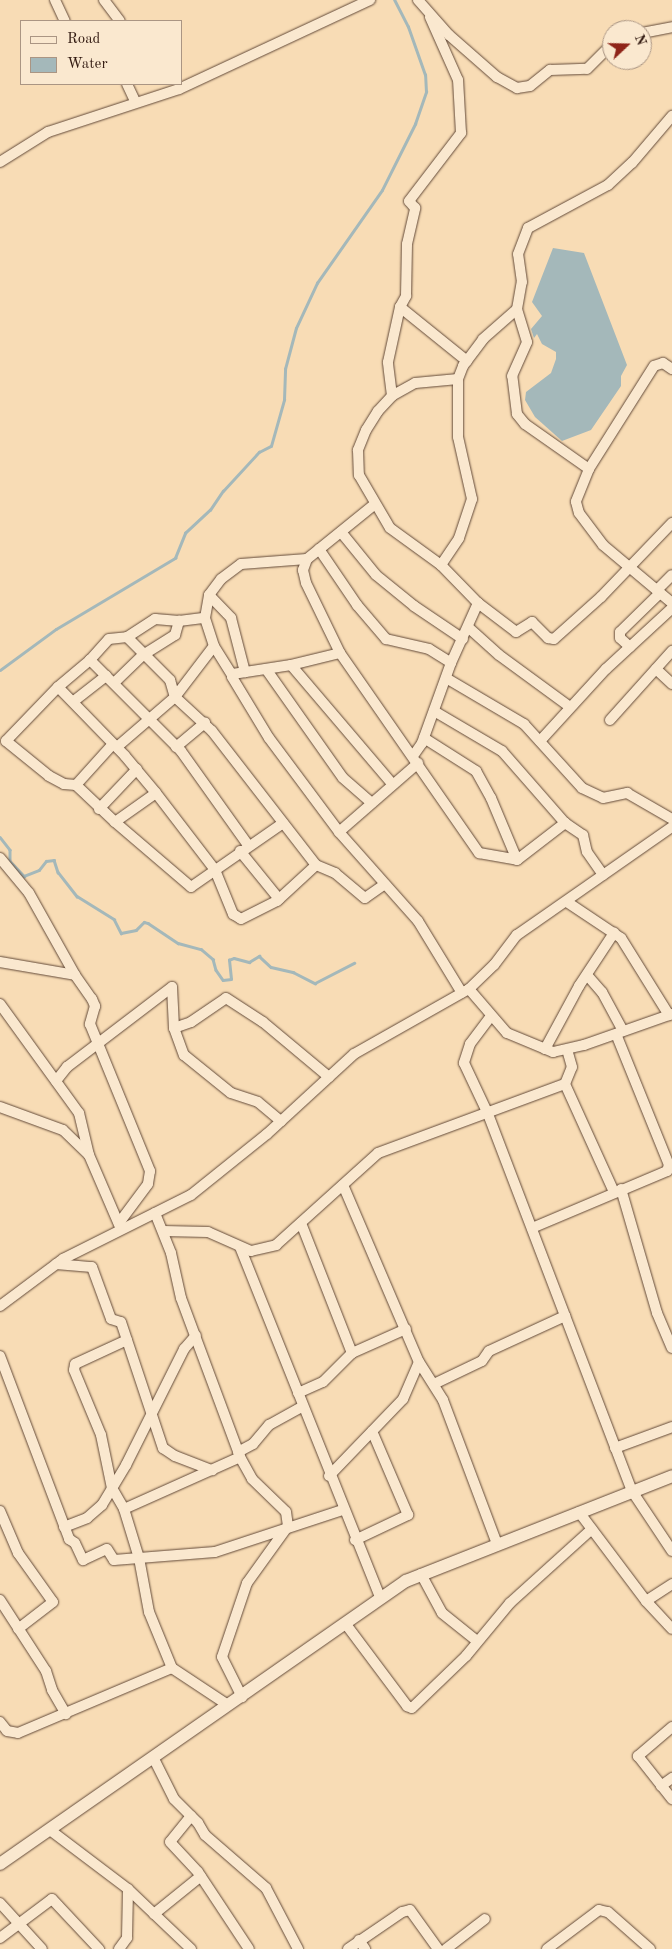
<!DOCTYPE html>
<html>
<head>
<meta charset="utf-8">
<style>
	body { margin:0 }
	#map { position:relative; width:672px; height:1949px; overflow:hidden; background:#f8dcb5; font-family:"Old Standard TT",serif }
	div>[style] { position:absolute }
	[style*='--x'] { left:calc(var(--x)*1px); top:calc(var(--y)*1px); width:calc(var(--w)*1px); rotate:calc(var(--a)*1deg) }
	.water>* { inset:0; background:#a4b8ba }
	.stream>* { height:2.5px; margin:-1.25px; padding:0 1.25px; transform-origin:1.25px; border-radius:1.25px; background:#a4b8ba }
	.roads { filter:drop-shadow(0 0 1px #634a39) drop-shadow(0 0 1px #634a39) }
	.minor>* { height:10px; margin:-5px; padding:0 5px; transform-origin:5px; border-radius:5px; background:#fae8cf }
	.tertiary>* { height:12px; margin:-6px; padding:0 6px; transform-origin:6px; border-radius:6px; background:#fae8cf }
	span { translate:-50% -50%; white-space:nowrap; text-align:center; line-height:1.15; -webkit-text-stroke:4px #fae8cf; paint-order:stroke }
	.legend { position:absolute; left:20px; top:20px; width:162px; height:65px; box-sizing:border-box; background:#fae8cf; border:1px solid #aa9583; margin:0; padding:6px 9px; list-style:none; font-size:15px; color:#311910 }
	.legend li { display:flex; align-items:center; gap:10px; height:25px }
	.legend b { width:25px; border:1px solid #aa9583 }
	.north { position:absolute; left:602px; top:20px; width:50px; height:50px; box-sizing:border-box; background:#fae8cf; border:1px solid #aa9583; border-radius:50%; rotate:69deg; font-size:14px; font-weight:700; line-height:20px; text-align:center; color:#311910 }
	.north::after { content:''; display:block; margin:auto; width:18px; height:22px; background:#8f2418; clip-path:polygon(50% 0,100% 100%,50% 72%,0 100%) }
</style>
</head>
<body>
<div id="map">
	<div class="water">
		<i style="clip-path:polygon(553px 248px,584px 253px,627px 365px,621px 376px,621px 386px,591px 430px,562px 441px,535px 417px,525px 400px,526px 392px,551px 373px,556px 359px,556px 352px,542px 344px,537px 334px,534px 338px,531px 329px,542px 316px,532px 302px)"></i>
	</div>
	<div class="stream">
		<i style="--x:0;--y:670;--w:69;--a:-36.2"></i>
		<i style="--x:56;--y:629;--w:139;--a:-30.8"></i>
		<i style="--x:175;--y:558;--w:27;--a:-68"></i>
		<i style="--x:185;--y:533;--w:34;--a:-43"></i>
		<i style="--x:210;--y:510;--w:23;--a:-56"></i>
		<i style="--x:223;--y:491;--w:53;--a:-47.3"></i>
		<i style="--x:259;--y:452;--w:13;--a:-27"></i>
		<i style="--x:271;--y:446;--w:48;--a:-74.2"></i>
		<i style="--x:284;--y:400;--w:31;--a:-88"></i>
		<i style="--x:285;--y:369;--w:42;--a:-75"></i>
		<i style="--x:296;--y:328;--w:50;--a:-65"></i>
		<i style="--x:317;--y:283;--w:113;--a:-55"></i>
		<i style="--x:382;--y:190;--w:74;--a:-63.4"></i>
		<i style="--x:415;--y:124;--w:34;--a:-71"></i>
		<i style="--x:426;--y:92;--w:17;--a:-93"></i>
		<i style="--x:425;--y:75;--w:51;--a:-109.5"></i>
		<i style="--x:408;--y:27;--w:30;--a:-117"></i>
		<i style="--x:0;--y:837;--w:16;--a:52"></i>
		<i style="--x:10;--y:850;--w:11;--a:90"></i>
		<i style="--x:10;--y:861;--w:21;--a:47"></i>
		<i style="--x:24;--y:876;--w:16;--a:-22"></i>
		<i style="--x:39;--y:870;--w:11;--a:-52"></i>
		<i style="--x:46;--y:861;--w:8;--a:-7"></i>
		<i style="--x:54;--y:860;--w:13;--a:72"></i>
		<i style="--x:58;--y:872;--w:31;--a:52"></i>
		<i style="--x:77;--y:896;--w:44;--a:31.9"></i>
		<i style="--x:114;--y:919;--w:16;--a:63"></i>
		<i style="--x:121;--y:933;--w:15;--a:-11"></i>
		<i style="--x:136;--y:930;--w:11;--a:-45"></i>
		<i style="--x:144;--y:922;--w:4;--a:14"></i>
		<i style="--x:148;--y:923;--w:36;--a:34"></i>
		<i style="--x:178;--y:943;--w:24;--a:15"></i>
		<i style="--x:201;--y:949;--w:16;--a:40"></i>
		<i style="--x:213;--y:959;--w:11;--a:75"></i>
		<i style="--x:216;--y:970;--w:12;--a:55"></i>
		<i style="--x:223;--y:980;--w:8;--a:-7"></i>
		<i style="--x:231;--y:979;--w:19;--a:-96"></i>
		<i style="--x:229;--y:960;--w:5;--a:-22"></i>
		<i style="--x:234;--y:958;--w:16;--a:15"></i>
		<i style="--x:249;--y:962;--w:12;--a:-31"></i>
		<i style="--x:259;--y:956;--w:16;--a:43"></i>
		<i style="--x:271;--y:967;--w:23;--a:13"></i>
		<i style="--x:293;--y:972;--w:25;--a:27"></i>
		<i style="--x:315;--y:983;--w:44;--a:-27.1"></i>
	</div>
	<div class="roads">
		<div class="minor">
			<i style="--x:55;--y:0;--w:23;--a:65"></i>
			<i style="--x:104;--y:0;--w:26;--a:53"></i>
			<i style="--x:418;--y:0;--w:47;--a:48.5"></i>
			<i style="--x:449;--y:35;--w:64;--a:41.2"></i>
			<i style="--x:497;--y:77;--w:23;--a:29"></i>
			<i style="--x:517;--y:88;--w:13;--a:-9"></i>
			<i style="--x:530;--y:86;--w:26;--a:-39"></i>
			<i style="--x:550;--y:70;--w:37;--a:-2"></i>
			<i style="--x:587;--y:69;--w:35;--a:-45"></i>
			<i style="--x:642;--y:33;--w:31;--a:-11"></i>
			<i style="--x:127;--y:84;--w:19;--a:65"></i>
			<i style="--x:0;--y:162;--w:57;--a:-32"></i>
			<i style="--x:48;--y:132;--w:138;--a:-18.2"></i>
			<i style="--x:179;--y:89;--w:211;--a:-25"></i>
			<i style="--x:400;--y:307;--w:86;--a:38.9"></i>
			<i style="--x:672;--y:369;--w:11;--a:-146"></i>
			<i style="--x:663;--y:363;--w:9;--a:162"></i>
			<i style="--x:654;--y:366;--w:122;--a:122.3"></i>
			<i style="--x:589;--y:469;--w:35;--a:112"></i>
			<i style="--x:576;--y:502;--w:11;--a:75"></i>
			<i style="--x:579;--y:513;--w:40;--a:53"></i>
			<i style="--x:603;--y:545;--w:90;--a:40"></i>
			<i style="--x:458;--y:379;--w:43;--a:174.7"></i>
			<i style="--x:415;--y:383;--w:26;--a:151"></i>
			<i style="--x:392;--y:396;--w:21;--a:133"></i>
			<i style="--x:378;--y:411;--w:22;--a:122"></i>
			<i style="--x:366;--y:430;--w:22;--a:112"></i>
			<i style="--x:358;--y:450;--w:25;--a:88"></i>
			<i style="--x:359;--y:475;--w:61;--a:59.7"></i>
			<i style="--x:390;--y:528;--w:63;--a:36"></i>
			<i style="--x:441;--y:565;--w:53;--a:45.8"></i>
			<i style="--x:478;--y:603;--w:48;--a:37.3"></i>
			<i style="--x:516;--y:632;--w:19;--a:-32"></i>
			<i style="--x:532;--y:622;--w:23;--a:45"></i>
			<i style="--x:548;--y:638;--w:6;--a:9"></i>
			<i style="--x:554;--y:639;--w:63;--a:-41.8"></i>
			<i style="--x:601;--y:597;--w:103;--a:-46.2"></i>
			<i style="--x:392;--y:396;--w:34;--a:-97"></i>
			<i style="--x:388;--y:362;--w:56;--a:-77.7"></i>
			<i style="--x:400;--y:307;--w:13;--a:-61"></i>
			<i style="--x:406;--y:296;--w:52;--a:-88.9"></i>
			<i style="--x:407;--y:244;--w:37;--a:-77"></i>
			<i style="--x:415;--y:208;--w:9;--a:-131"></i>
			<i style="--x:409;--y:201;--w:86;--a:-52.6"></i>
			<i style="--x:461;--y:133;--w:53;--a:-93.2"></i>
			<i style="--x:458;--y:80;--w:69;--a:-114"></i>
			<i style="--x:589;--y:469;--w:78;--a:-144.9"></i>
			<i style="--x:525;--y:424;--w:13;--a:-129"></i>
			<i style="--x:517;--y:414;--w:38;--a:-97"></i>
			<i style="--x:512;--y:376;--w:37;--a:-66"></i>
			<i style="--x:527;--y:342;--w:34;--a:-107"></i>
			<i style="--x:517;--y:309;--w:27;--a:-80"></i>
			<i style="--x:522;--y:282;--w:28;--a:-98"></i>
			<i style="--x:518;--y:254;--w:28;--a:-69"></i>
			<i style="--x:528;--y:228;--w:91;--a:-28.3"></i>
			<i style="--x:608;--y:185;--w:33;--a:-43"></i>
			<i style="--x:632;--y:163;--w:62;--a:-49.6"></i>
			<i style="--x:375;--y:504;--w:87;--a:141"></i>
			<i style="--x:307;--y:559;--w:12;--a:110"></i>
			<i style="--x:303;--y:570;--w:13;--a:77"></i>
			<i style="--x:306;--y:583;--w:78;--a:64.1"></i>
			<i style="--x:340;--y:653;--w:244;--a:55.2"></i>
			<i style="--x:479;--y:853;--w:39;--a:10"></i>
			<i style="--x:517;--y:860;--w:61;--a:-37.6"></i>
			<i style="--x:341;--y:532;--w:55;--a:50.9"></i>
			<i style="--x:376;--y:575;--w:49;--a:39.2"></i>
			<i style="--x:414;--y:606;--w:59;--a:34"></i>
			<i style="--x:319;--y:549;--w:68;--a:55.8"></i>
			<i style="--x:357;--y:605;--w:45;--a:49.5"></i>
			<i style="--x:386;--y:639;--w:44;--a:13.1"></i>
			<i style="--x:429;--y:649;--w:26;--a:32"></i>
			<i style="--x:441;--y:565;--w:32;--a:-56"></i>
			<i style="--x:459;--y:538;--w:41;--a:-71.6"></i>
			<i style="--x:472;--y:499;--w:64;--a:-102.7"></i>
			<i style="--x:458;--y:437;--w:58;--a:-90"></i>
			<i style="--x:458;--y:379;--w:14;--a:-69"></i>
			<i style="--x:463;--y:366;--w:34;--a:-53"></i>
			<i style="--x:483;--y:339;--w:45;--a:-41.4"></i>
			<i style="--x:657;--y:590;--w:21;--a:-45"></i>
			<i style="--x:209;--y:595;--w:32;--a:46"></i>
			<i style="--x:231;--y:618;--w:56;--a:75.5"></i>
			<i style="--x:179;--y:621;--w:24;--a:-175"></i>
			<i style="--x:155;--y:619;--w:33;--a:147"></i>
			<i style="--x:127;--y:637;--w:61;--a:45"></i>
			<i style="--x:170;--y:680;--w:18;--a:74"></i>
			<i style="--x:175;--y:697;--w:50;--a:42.6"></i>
			<i style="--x:212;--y:731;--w:170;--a:52.2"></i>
			<i style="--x:316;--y:865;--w:21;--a:23"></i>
			<i style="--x:335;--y:873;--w:39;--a:40"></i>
			<i style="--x:365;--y:898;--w:24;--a:-35"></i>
			<i style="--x:469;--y:628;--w:40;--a:42"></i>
			<i style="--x:499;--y:655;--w:88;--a:36.2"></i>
			<i style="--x:630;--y:647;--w:13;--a:-138"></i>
			<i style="--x:620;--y:638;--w:6;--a:-90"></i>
			<i style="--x:620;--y:632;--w:56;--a:-44.3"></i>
			<i style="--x:340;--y:653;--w:50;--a:166.2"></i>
			<i style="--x:291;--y:665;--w:59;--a:171.2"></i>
			<i style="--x:233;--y:674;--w:3;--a:108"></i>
			<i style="--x:232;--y:677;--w:71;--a:58.8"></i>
			<i style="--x:269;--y:738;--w:117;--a:53.3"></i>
			<i style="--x:339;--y:832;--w:119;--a:48.4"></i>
			<i style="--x:418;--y:921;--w:84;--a:58.6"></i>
			<i style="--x:90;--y:660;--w:28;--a:-48"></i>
			<i style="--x:109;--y:639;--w:18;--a:-6"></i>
			<i style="--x:291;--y:665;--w:157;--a:49.6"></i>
			<i style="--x:266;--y:669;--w:133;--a:54.8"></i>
			<i style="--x:343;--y:778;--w:38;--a:41"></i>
			<i style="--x:656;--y:669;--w:22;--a:43"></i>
			<i style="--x:232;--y:675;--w:34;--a:-122"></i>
			<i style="--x:214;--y:646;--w:29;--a:-108"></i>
			<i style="--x:205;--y:618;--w:23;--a:-80"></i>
			<i style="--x:209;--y:595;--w:20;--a:-53"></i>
			<i style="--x:221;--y:579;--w:25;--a:-37"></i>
			<i style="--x:241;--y:564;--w:66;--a:-4.3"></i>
			<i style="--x:446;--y:678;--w:91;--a:30.5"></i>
			<i style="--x:524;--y:724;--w:86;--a:47.8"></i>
			<i style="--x:582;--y:788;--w:23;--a:25"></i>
			<i style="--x:603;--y:798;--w:25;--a:-12"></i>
			<i style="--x:627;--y:793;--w:52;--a:30"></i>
			<i style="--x:114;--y:683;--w:40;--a:-44"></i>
			<i style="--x:143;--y:655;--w:38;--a:-32"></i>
			<i style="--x:175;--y:635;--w:15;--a:-74"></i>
			<i style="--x:179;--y:621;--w:26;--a:-7"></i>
			<i style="--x:58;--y:687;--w:75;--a:133.9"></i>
			<i style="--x:6;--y:741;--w:55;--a:39.1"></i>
			<i style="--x:49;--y:776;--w:17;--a:28"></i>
			<i style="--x:64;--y:784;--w:12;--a:5"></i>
			<i style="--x:76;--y:785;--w:54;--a:43.5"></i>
			<i style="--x:115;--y:822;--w:50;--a:-35.3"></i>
			<i style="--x:74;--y:701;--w:41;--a:-38"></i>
			<i style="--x:434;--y:711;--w:79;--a:30.5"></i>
			<i style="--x:502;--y:751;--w:96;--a:48.8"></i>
			<i style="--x:565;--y:823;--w:22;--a:34"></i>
			<i style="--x:583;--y:835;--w:17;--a:77"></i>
			<i style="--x:587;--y:852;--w:28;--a:55"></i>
			<i style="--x:610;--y:720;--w:93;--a:-48.1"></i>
			<i style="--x:424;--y:738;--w:62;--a:32.4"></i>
			<i style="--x:476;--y:771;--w:31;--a:61"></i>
			<i style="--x:491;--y:798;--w:67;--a:67.2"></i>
			<i style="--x:540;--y:741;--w:98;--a:-47.5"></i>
			<i style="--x:606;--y:669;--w:90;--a:-42.7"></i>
			<i style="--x:117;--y:747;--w:77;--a:-40.8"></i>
			<i style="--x:175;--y:697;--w:64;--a:-52.6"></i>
			<i style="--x:176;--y:747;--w:38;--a:-40"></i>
			<i style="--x:413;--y:756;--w:16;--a:-55"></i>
			<i style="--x:422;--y:743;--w:85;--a:-70.1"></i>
			<i style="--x:451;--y:663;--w:66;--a:-65.8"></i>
			<i style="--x:76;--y:785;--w:55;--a:-47.9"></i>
			<i style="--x:99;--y:809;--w:55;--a:-46.5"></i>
			<i style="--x:115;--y:822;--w:100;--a:40.5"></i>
			<i style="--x:191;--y:887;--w:112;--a:-34.8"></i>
			<i style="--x:339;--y:832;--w:105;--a:-41.1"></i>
			<i style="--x:248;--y:845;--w:115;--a:-125.5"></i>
			<i style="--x:181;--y:751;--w:129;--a:-135"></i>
			<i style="--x:90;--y:660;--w:42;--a:139.8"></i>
			<i style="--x:58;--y:687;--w:96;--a:45.8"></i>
			<i style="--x:125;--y:756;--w:48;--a:50"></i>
			<i style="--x:156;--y:793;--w:97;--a:52.5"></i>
			<i style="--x:215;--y:870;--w:48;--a:67.8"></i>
			<i style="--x:233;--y:914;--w:9;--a:32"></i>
			<i style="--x:241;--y:919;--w:40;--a:-26.6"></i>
			<i style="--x:277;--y:901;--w:53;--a:-42.7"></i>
			<i style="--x:240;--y:851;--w:62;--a:50.9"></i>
			<i style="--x:0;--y:858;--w:45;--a:50.4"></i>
			<i style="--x:29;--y:893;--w:94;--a:60.7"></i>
			<i style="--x:75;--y:975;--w:29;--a:55"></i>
			<i style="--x:92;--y:999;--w:8;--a:67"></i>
			<i style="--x:95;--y:1006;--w:19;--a:106"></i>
			<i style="--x:90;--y:1024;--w:159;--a:67.8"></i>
			<i style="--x:150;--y:1171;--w:13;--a:99"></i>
			<i style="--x:148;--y:1184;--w:49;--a:126.6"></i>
			<i style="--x:567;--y:902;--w:65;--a:33.7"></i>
			<i style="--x:621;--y:938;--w:91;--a:58.1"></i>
			<i style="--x:0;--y:962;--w:76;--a:9.8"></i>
			<i style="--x:587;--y:975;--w:23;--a:49"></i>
			<i style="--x:602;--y:992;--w:44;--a:61.7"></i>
			<i style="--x:469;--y:989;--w:58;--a:49.2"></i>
			<i style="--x:507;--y:1033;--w:50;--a:22.4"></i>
			<i style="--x:553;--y:1052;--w:32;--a:-13"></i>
			<i style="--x:584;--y:1045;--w:93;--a:-19.4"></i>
			<i style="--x:0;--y:1004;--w:135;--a:54.1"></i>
			<i style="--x:79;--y:1113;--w:43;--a:76.6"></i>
			<i style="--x:89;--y:1155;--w:78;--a:66.7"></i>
			<i style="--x:491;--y:1016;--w:35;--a:127"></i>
			<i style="--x:470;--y:1044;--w:20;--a:108"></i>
			<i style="--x:464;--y:1063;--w:56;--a:64.8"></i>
			<i style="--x:488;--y:1114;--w:404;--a:69.1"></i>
			<i style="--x:632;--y:1491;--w:72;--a:56.3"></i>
			<i style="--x:174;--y:1028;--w:18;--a:-19"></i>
			<i style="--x:191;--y:1022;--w:42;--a:-34.4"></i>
			<i style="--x:226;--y:998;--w:44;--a:33"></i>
			<i style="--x:263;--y:1022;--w:86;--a:39.8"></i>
			<i style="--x:545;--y:1049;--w:72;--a:-61.6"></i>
			<i style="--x:579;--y:986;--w:64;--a:-56.6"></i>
			<i style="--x:56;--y:1081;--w:18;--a:-52"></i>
			<i style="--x:67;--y:1067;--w:132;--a:-37.3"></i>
			<i style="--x:172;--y:987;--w:41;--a:87.2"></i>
			<i style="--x:174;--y:1028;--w:29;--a:70"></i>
			<i style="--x:184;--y:1055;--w:60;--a:39"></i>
			<i style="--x:231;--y:1093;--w:28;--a:18"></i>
			<i style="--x:258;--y:1102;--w:30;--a:40"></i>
			<i style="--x:565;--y:1084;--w:119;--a:65.6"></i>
			<i style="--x:0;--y:1107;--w:67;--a:20.1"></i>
			<i style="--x:63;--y:1130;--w:36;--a:44"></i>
			<i style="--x:343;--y:1185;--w:193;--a:66.8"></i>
			<i style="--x:419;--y:1362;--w:45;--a:57.7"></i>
			<i style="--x:443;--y:1400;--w:154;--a:69.4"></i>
			<i style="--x:621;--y:1189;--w:129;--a:73.8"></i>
			<i style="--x:657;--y:1313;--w:38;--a:67"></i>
			<i style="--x:155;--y:1213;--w:43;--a:68.2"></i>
			<i style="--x:171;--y:1253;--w:46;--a:77.5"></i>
			<i style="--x:181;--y:1298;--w:170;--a:69.6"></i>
			<i style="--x:240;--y:1457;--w:25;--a:61"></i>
			<i style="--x:252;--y:1479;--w:47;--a:44.1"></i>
			<i style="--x:286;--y:1512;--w:14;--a:82"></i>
			<i style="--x:288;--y:1526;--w:70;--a:125.7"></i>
			<i style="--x:247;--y:1583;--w:78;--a:108.7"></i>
			<i style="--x:222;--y:1657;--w:45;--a:63.4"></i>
			<i style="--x:301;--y:1223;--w:140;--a:68.6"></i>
			<i style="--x:532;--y:1228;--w:147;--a:-22.9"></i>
			<i style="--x:667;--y:1171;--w:6;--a:-72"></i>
			<i style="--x:669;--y:1165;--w:141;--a:-112"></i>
			<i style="--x:163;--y:1231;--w:45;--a:1.3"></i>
			<i style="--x:208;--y:1232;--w:47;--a:23.8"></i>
			<i style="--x:251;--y:1251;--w:26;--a:-13"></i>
			<i style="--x:276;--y:1245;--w:137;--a:-42"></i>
			<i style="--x:378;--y:1153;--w:199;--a:-20.3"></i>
			<i style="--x:565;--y:1084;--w:18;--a:-68"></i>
			<i style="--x:572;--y:1067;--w:18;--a:-106"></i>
			<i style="--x:240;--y:1247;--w:379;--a:68.2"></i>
			<i style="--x:56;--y:1264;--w:36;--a:5"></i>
			<i style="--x:92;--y:1267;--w:55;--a:69.9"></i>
			<i style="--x:111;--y:1319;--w:10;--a:17"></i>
			<i style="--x:121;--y:1322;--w:133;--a:71.6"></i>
			<i style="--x:163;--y:1448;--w:14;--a:34"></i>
			<i style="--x:175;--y:1456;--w:40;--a:21"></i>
			<i style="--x:0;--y:1306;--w:79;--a:-36.7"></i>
			<i style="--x:63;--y:1259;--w:143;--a:-26.6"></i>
			<i style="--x:191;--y:1195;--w:97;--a:-38.8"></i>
			<i style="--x:267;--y:1134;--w:118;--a:-42.6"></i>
			<i style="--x:354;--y:1054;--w:132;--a:-29.5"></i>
			<i style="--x:469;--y:989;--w:35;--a:-44"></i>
			<i style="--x:494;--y:965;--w:38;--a:-53"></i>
			<i style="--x:517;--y:935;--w:189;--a:-34.9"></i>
			<i style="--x:127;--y:1340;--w:57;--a:155.2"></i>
			<i style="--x:75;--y:1364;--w:6;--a:99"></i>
			<i style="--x:74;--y:1370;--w:70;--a:67.4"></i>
			<i style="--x:101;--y:1435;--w:54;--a:78.3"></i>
			<i style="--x:112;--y:1488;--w:24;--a:60"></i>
			<i style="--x:124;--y:1509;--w:51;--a:73"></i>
			<i style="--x:139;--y:1558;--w:55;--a:79.5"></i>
			<i style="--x:149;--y:1612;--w:61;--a:67.7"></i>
			<i style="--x:172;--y:1668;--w:67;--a:33.5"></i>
			<i style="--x:0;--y:1356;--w:196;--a:69.3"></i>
			<i style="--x:69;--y:1539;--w:7;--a:34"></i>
			<i style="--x:75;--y:1543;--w:19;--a:65"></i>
			<i style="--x:83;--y:1560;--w:26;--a:-25"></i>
			<i style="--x:107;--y:1549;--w:13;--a:58"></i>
			<i style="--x:114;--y:1560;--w:101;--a:-4.5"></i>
			<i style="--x:215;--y:1552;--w:135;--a:-18.2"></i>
			<i style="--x:436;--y:1383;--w:51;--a:-25.6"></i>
			<i style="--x:482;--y:1361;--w:12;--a:-55"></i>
			<i style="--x:489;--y:1351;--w:84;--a:-24.7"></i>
			<i style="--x:298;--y:1393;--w:27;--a:-24"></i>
			<i style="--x:323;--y:1382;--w:41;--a:-45"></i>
			<i style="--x:352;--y:1353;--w:59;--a:-24"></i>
			<i style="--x:615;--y:1448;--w:61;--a:-20.2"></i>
			<i style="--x:238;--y:1452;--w:17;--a:-28"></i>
			<i style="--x:253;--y:1444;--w:25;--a:-50"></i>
			<i style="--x:269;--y:1425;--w:38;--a:-29"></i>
			<i style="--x:329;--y:1476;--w:107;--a:-46.1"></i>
			<i style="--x:403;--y:1399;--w:40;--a:-66.6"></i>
			<i style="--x:124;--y:1509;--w:127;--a:-24.1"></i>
			<i style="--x:0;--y:1511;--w:46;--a:66.8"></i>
			<i style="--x:18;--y:1553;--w:60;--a:54.5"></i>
			<i style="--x:53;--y:1602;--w:44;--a:142.4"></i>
			<i style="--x:579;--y:1512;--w:111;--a:53"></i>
			<i style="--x:646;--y:1601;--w:38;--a:47"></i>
			<i style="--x:64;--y:1527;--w:25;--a:-21"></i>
			<i style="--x:87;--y:1518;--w:20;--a:-41"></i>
			<i style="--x:102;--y:1505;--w:47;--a:-59"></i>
			<i style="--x:126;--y:1465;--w:130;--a:-63.4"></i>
			<i style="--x:184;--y:1349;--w:18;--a:-49"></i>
			<i style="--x:355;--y:1540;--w:59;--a:-25.3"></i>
			<i style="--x:408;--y:1515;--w:91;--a:-113.2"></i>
			<i style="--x:421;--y:1574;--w:44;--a:61.7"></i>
			<i style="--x:442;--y:1613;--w:45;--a:38.7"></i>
			<i style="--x:0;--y:1600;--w:85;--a:57.1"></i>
			<i style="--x:46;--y:1671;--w:20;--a:72"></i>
			<i style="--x:52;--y:1690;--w:28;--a:60"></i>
			<i style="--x:646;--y:1601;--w:31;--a:-33"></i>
			<i style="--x:345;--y:1623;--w:104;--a:53.2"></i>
			<i style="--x:407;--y:1706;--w:5;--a:22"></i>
			<i style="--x:412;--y:1708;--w:75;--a:-43.9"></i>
			<i style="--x:466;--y:1656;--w:69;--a:-50.3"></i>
			<i style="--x:510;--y:1603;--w:110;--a:-42.1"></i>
			<i style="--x:0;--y:1722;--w:11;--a:52"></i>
			<i style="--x:7;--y:1731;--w:11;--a:10"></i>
			<i style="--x:18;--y:1733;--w:167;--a:-22.9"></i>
			<i style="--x:672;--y:1727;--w:45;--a:139.5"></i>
			<i style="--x:638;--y:1756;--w:55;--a:51.7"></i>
			<i style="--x:153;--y:1757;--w:47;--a:63.4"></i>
			<i style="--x:174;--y:1799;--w:34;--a:45"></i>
			<i style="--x:198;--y:1823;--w:14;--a:60"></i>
			<i style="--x:205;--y:1835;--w:81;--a:41"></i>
			<i style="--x:266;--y:1888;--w:69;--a:62.3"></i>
			<i style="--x:661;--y:1786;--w:14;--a:-36"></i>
			<i style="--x:191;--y:1816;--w:33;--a:129"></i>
			<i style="--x:170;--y:1842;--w:41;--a:47"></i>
			<i style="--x:198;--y:1872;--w:92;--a:56.5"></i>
			<i style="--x:50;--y:1830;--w:98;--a:37.1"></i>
			<i style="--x:128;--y:1889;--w:87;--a:43.6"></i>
			<i style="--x:0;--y:1903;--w:62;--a:47.6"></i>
			<i style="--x:154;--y:1914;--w:60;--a:-39"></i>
			<i style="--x:0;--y:1938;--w:65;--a:-36.9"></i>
			<i style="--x:52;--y:1899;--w:69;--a:46.8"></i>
			<i style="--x:359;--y:1940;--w:11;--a:56"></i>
			<i style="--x:119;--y:1949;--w:14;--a:-54"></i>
			<i style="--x:127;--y:1938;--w:49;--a:-88.8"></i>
			<i style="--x:348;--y:1949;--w:65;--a:-34.4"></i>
			<i style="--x:402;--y:1912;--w:8;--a:-14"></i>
			<i style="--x:410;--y:1910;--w:48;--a:54.3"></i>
			<i style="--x:446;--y:1949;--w:49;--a:-37.6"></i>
			<i style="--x:547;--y:1949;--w:65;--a:-36.9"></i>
			<i style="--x:599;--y:1910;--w:9;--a:13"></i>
			<i style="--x:608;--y:1912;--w:56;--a:41.4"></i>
		</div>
		<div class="tertiary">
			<i style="--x:0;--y:1864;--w:495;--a:-34.9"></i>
			<i style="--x:406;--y:1581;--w:286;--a:-21.5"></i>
		</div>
	</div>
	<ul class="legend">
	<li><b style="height:6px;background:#fae8cf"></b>Road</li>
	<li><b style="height:14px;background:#a4b8ba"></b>Water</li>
	</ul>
	<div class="north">N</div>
</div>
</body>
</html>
